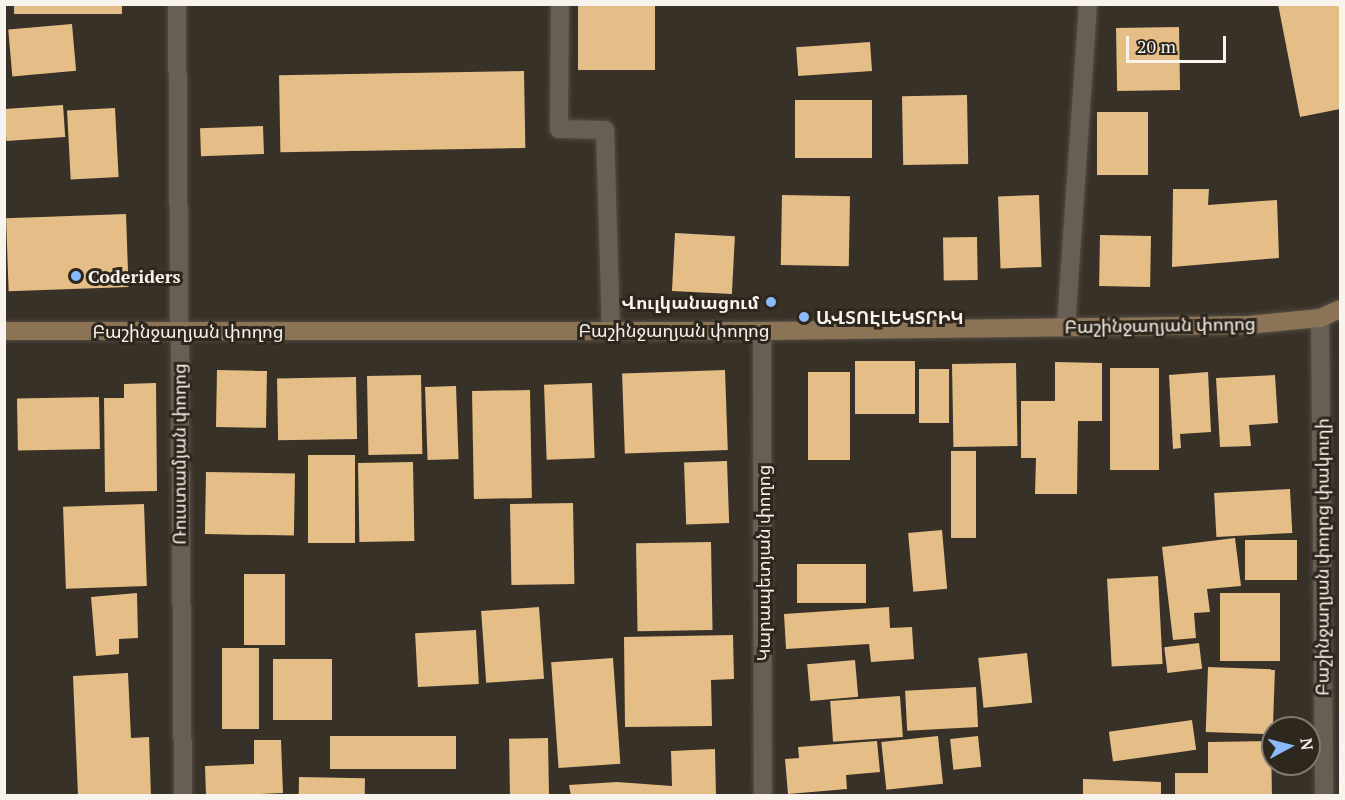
<!DOCTYPE html>
<html>
<head>
<meta charset="utf-8">
<style>
	body { margin:0 }
	#map { position:relative; width:1345px; height:800px; overflow:hidden; background:#383127; font-family:"PT Serif","Noto Sans Armenian",serif }
	div>[style] { position:absolute }
	[style*='--x'] { left:calc(var(--x)*1px); top:calc(var(--y)*1px); width:calc(var(--w)*1px); rotate:calc(var(--a)*1deg) }
	.building>* { inset:0; background:#e5bd86; transform-origin:0 0 }
	.roads { filter:drop-shadow(0 0 2px #544d44) drop-shadow(0 0 2px #544d44) }
	.street>* { height:18px; margin:-9px; padding:0 9px; transform-origin:9px; border-radius:9px; background:#675f54 }
	.secondary>* { height:18px; margin:-9px; padding:0 9px; transform-origin:9px; border-radius:9px; background:#8a7455 }
	.dots>* { width:16px; height:16px; translate:-50% -50%; box-sizing:border-box; border:3px solid #2e271d; border-radius:50% }
	span { translate:-50% -50%; white-space:nowrap; text-align:center; line-height:1.15; -webkit-text-stroke:6px #2e271d; paint-order:stroke }
	.poi-label { font-size:18px; color:#f8f3ed; font-weight:700 }
	.left { translate:0 -50%; text-align:left }
	.right { translate:-100% -50%; text-align:right }
	.street-label { font-size:18px; color:#f8f3ed }
	.frame { position:absolute; inset:0; border:6px solid #f8f3ed; pointer-events:none }
	.north { position:absolute; left:1261px; top:716px; width:60px; height:60px; box-sizing:border-box; background:#2e271d; border:2px solid #7f7970; border-radius:50%; rotate:83deg; font-size:16px; font-weight:700; line-height:24px; text-align:center; color:#f8f3ed }
	.north::after { content:''; display:block; margin:auto; width:21px; height:27px; background:#88bafc; clip-path:polygon(50% 0,100% 100%,50% 72%,0 100%) }
	.scale { position:absolute; left:1126px; top:36px; width:100px; height:27px; box-sizing:border-box; border:3px solid #f8f3ed; border-top:0; padding-left:8px; font-size:18px; line-height:21px; white-space:nowrap; color:#f8f3ed; -webkit-text-stroke:4px #2e271d; paint-order:stroke }
</style>
</head>
<body>
<div id="map">
	<div class="building">
		<i style="left:14px;top:4px;width:108px;height:10px"></i>
		<i style="left:578px;top:4px;width:77px;height:66px"></i>
		<i style="clip-path:polygon(1278px 4px,1339px 4px,1340px 109px,1300px 117px)"></i>
		<i style="left:72px;top:24px;width:47px;height:64px;rotate:85deg"></i>
		<i style="left:1179px;top:27px;width:63px;height:63px;rotate:89deg"></i>
		<i style="left:870px;top:42px;width:29px;height:74px;rotate:86deg"></i>
		<i style="left:524px;top:71px;width:77px;height:245px;rotate:89deg"></i>
		<i style="left:967px;top:95px;width:69px;height:65px;rotate:89deg"></i>
		<i style="left:795px;top:100px;width:77px;height:58px"></i>
		<i style="left:63px;top:105px;width:32px;height:59px;rotate:86deg"></i>
		<i style="left:115px;top:108px;width:69px;height:48px;rotate:87deg"></i>
		<i style="left:1097px;top:112px;width:51px;height:63px"></i>
		<i style="left:263px;top:126px;width:28px;height:63px;rotate:88deg"></i>
		<i style="clip-path:polygon(1173px 189px,1209px 189px,1208px 205px,1277px 200px,1279px 258px,1172px 267px)"></i>
		<i style="left:782px;top:195px;width:68px;height:70px;rotate:1deg"></i>
		<i style="left:1039px;top:195px;width:72px;height:41px;rotate:88deg"></i>
		<i style="left:126px;top:214px;width:73px;height:120px;rotate:88deg"></i>
		<i style="left:675px;top:233px;width:60px;height:58px;rotate:3deg"></i>
		<i style="left:1100px;top:235px;width:51px;height:51px;rotate:1deg"></i>
		<i style="left:977px;top:237px;width:43px;height:34px;rotate:89deg"></i>
		<i style="left:855px;top:361px;width:60px;height:53px"></i>
		<i style="clip-path:polygon(1055px 362px,1102px 363px,1102px 421px,1078px 421px,1077px 494px,1035px 494px,1036px 458px,1021px 458px,1021px 401px,1055px 401px)"></i>
		<i style="left:1016px;top:363px;width:83px;height:64px;rotate:89deg"></i>
		<i style="left:1110px;top:368px;width:49px;height:102px"></i>
		<i style="left:949px;top:369px;width:54px;height:30px;rotate:90deg"></i>
		<i style="left:217px;top:370px;width:50px;height:57px;rotate:1deg"></i>
		<i style="left:725px;top:370px;width:80px;height:103px;rotate:88deg"></i>
		<i style="left:808px;top:372px;width:42px;height:88px"></i>
		<i style="clip-path:polygon(1208px 372px,1211px 432px,1180px 434px,1181px 448px,1173px 449px,1169px 375px)"></i>
		<i style="left:421px;top:375px;width:79px;height:54px;rotate:89deg"></i>
		<i style="clip-path:polygon(1275px 375px,1278px 423px,1249px 425px,1251px 446px,1220px 447px,1216px 378px)"></i>
		<i style="left:356px;top:377px;width:62px;height:79px;rotate:89deg"></i>
		<i style="clip-path:polygon(156px 383px,157px 491px,105px 492px,104px 398px,124px 398px,124px 384px)"></i>
		<i style="left:592px;top:383px;width:75px;height:48px;rotate:88deg"></i>
		<i style="left:456px;top:386px;width:73px;height:31px;rotate:88deg"></i>
		<i style="left:530px;top:390px;width:108px;height:58px;rotate:89deg"></i>
		<i style="left:99px;top:397px;width:52px;height:82px;rotate:89deg"></i>
		<i style="left:951px;top:451px;width:25px;height:87px"></i>
		<i style="left:308px;top:455px;width:47px;height:88px"></i>
		<i style="left:727px;top:461px;width:62px;height:43px;rotate:88deg"></i>
		<i style="left:413px;top:462px;width:79px;height:55px;rotate:89deg"></i>
		<i style="left:206px;top:472px;width:89px;height:62px;rotate:1deg"></i>
		<i style="left:1290px;top:489px;width:44px;height:76px;rotate:87deg"></i>
		<i style="left:573px;top:503px;width:81px;height:63px;rotate:89deg"></i>
		<i style="left:144px;top:504px;width:82px;height:81px;rotate:88deg"></i>
		<i style="left:942px;top:530px;width:59px;height:34px;rotate:85deg"></i>
		<i style="clip-path:polygon(1235px 538px,1241px 586px,1207px 589px,1210px 612px,1194px 613px,1196px 638px,1173px 640px,1162px 547px)"></i>
		<i style="left:1297px;top:540px;width:40px;height:52px;rotate:90deg"></i>
		<i style="left:711px;top:542px;width:88px;height:75px;rotate:89deg"></i>
		<i style="left:797px;top:564px;width:69px;height:39px"></i>
		<i style="left:244px;top:574px;width:41px;height:71px"></i>
		<i style="left:1158px;top:576px;width:88px;height:51px;rotate:87deg"></i>
		<i style="clip-path:polygon(137px 593px,138px 638px,119px 639px,119px 654px,96px 656px,91px 597px)"></i>
		<i style="left:1280px;top:593px;width:68px;height:60px;rotate:90deg"></i>
		<i style="left:539px;top:607px;width:72px;height:58px;rotate:86deg"></i>
		<i style="clip-path:polygon(889px 607px,890px 628px,912px 627px,914px 659px,871px 662px,869px 644px,786px 649px,784px 614px)"></i>
		<i style="left:476px;top:630px;width:54px;height:61px;rotate:87deg"></i>
		<i style="clip-path:polygon(733px 635px,734px 679px,711px 680px,712px 726px,625px 727px,624px 637px)"></i>
		<i style="left:1199px;top:643px;width:26px;height:35px;rotate:83deg"></i>
		<i style="left:222px;top:648px;width:37px;height:81px"></i>
		<i style="left:1027px;top:653px;width:50px;height:49px;rotate:84deg"></i>
		<i style="left:613px;top:658px;width:106px;height:62px;rotate:86deg"></i>
		<i style="left:273px;top:659px;width:59px;height:61px"></i>
		<i style="left:855px;top:660px;width:37px;height:48px;rotate:85deg"></i>
		<i style="left:1208px;top:667px;width:67px;height:65px;rotate:2deg"></i>
		<i style="clip-path:polygon(128px 673px,131px 738px,149px 737px,151px 796px,78px 796px,73px 676px)"></i>
		<i style="left:976px;top:687px;width:40px;height:71px;rotate:87deg"></i>
		<i style="left:900px;top:696px;width:41px;height:70px;rotate:86deg"></i>
		<i style="left:1192px;top:720px;width:30px;height:84px;rotate:82deg"></i>
		<i style="left:330px;top:736px;width:126px;height:33px"></i>
		<i style="left:938px;top:736px;width:48px;height:57px;rotate:84deg"></i>
		<i style="left:978px;top:736px;width:31px;height:28px;rotate:84deg"></i>
		<i style="left:548px;top:738px;width:58px;height:39px;rotate:89deg"></i>
		<i style="clip-path:polygon(254px 740px,281px 740px,283px 793px,206px 796px,205px 766px,254px 764px)"></i>
		<i style="clip-path:polygon(877px 741px,880px 772px,846px 775px,847px 789px,788px 794px,785px 759px,799px 758px,798px 747px)"></i>
		<i style="clip-path:polygon(1271px 741px,1272px 796px,1175px 796px,1175px 773px,1208px 773px,1208px 742px)"></i>
		<i style="clip-path:polygon(715px 749px,716px 796px,571px 796px,569px 785px,617px 782px,672px 786px,671px 751px)"></i>
		<i style="left:299px;top:777px;width:66px;height:19px;rotate:1deg"></i>
		<i style="clip-path:polygon(1083px 779px,1161px 782px,1161px 796px,1083px 796px)"></i>
	</div>
	<div class="roads">
		<div class="street">
			<i style="--x:177;--y:4;--w:792;--a:89.57"></i>
			<i style="--x:560;--y:4;--w:125;--a:90.5"></i>
			<i style="--x:559;--y:129;--w:46;--a:1.2"></i>
			<i style="--x:605;--y:130;--w:199;--a:88.3"></i>
			<i style="--x:1320;--y:318;--w:478;--a:89.5"></i>
			<i style="--x:1066;--y:327;--w:324;--a:-86.1"></i>
			<i style="--x:762;--y:331;--w:465;--a:89.9"></i>
		</div>
		<div class="secondary">
			<i style="--x:4;--y:331;--w:758;--a:0"></i>
			<i style="--x:762;--y:331;--w:486;--a:-0.7"></i>
			<i style="--x:1248;--y:325;--w:72;--a:-5.6"></i>
			<i style="--x:1320;--y:318;--w:22;--a:-24"></i>
		</div>
	</div>
	<div class="dots">
		<i style="left:76px;top:276px;background:#88bafc"></i>
		<i style="left:771px;top:302px;background:#88bafc"></i>
		<i style="left:804px;top:317px;background:#88bafc"></i>
	</div>
	<div class="poi-label">
		<span class="left" style="left:88px;top:276px">Coderiders</span>
		<span class="right" style="left:759px;top:302px">Վուլկանացում</span>
		<span class="left" style="left:816px;top:317px">ԱՎՏՈԷԼԵԿՏՐԻԿ</span>
	</div>
	<div class="street-label">
		<span style="left:1160px;top:325px;rotate:-1deg">Բաշինջաղյան փողոց</span>
		<span style="left:674px;top:330px">Բաշինջաղյան փողոց</span>
		<span style="left:188px;top:331px">Բաշինջաղյան փողոց</span>
		<span style="left:179px;top:454px;rotate:-90deg">Ռուստամյան փողոց</span>
		<span style="left:1322px;top:557px;rotate:-90deg">Բաշինջաղյան փողոց փակուղի</span>
		<span style="left:763px;top:563px;rotate:-90deg">Կարապետյան փողոց</span>
	</div>
	<div class="frame"></div>
	<div class="north">N</div>
	<div class="scale">20 m</div>
</div>
</body>
</html>
